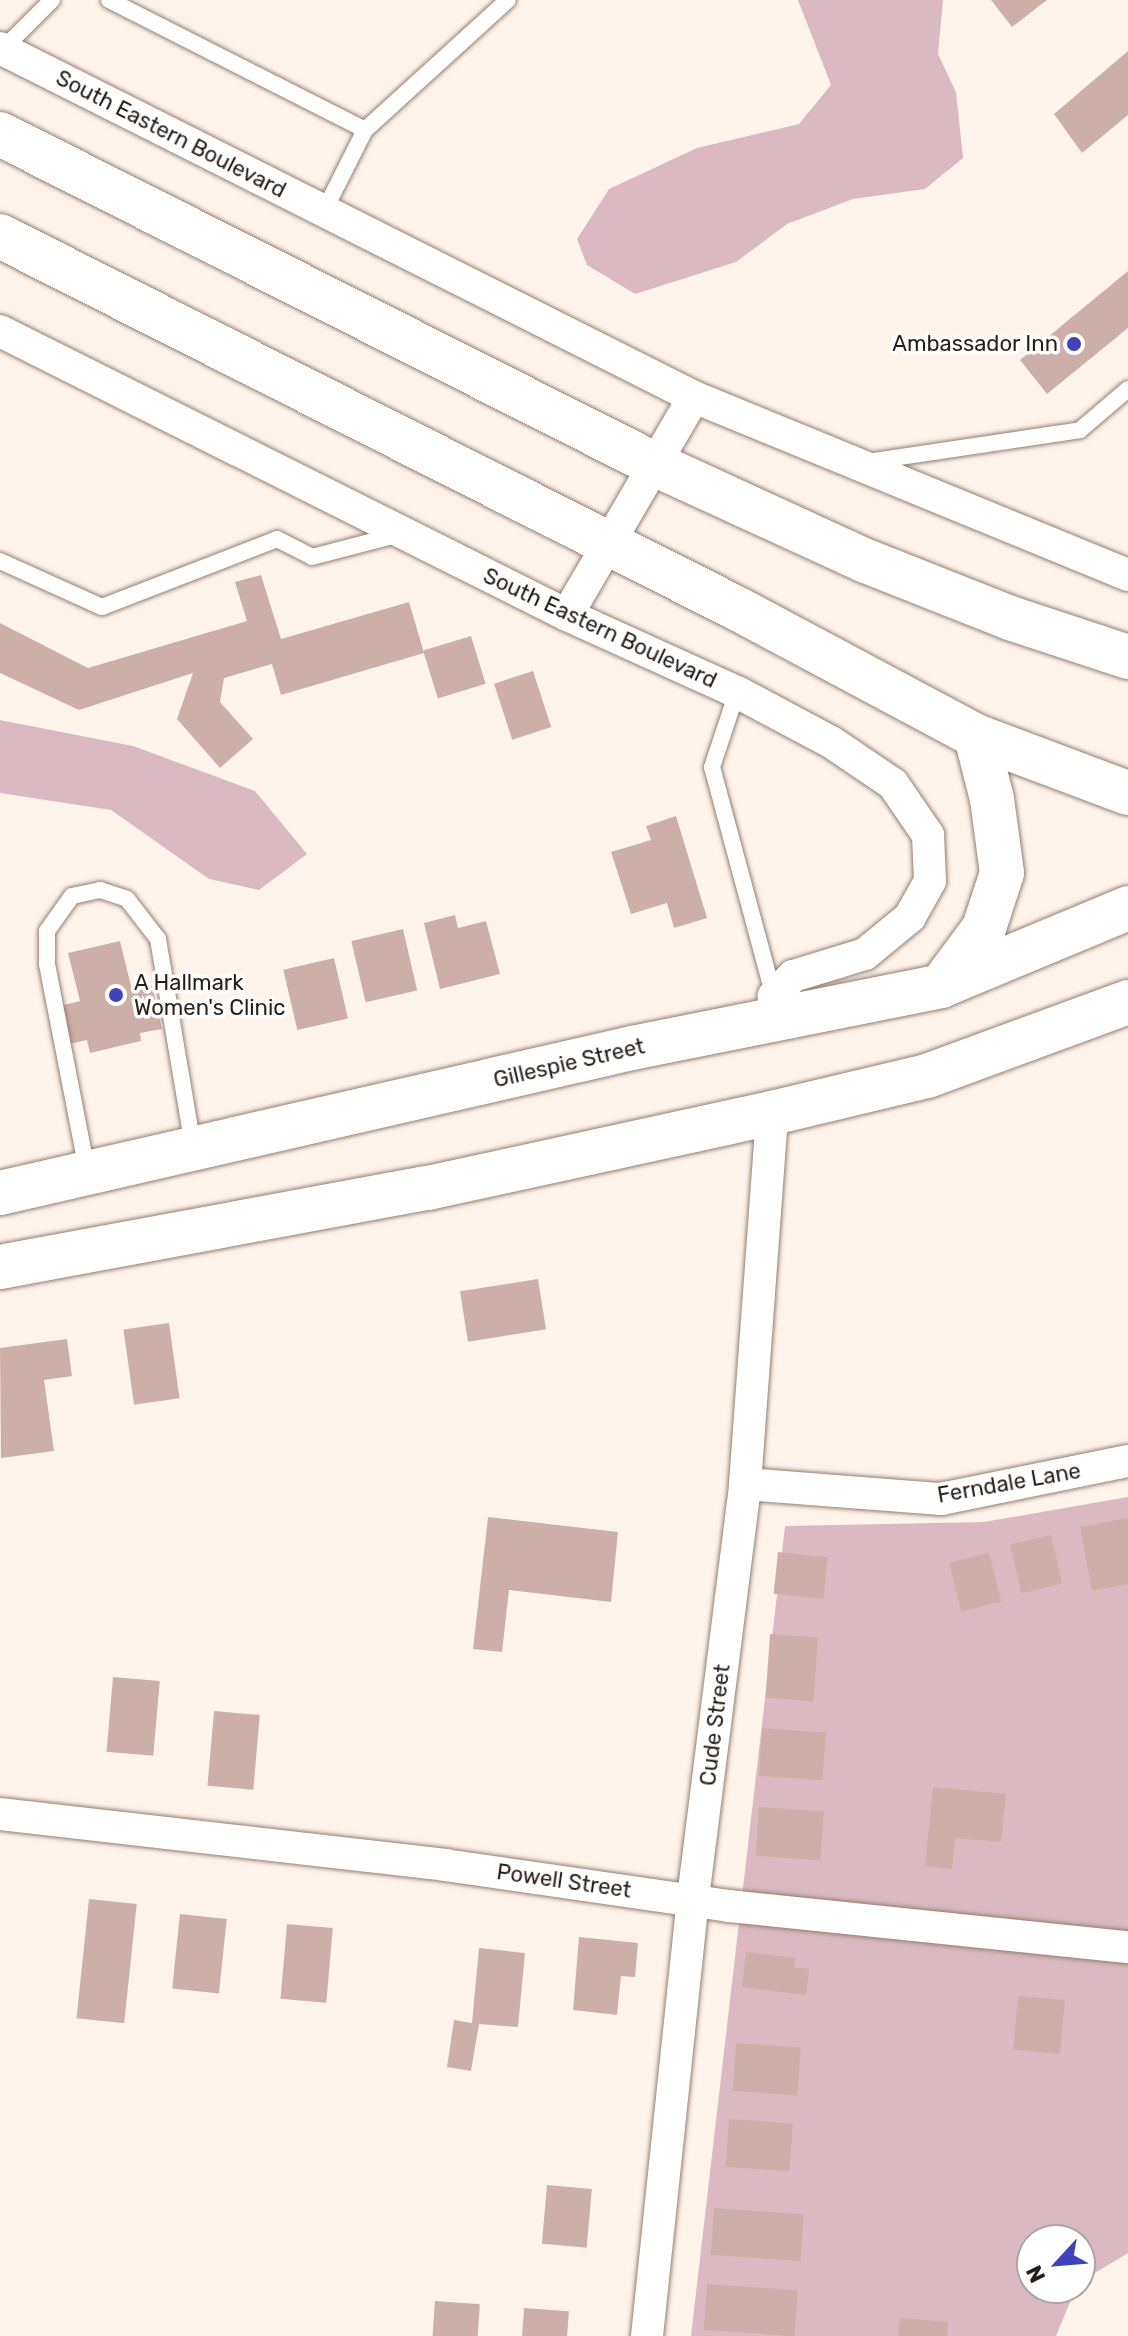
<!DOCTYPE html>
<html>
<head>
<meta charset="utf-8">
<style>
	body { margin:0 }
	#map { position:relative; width:1128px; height:2336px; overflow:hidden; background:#fef4ec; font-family:Rubik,sans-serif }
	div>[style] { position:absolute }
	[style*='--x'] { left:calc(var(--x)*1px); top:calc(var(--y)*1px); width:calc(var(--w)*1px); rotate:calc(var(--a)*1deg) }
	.forest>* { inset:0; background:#dbb9c2 }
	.building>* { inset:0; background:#cdafaa; transform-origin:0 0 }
	.roads { filter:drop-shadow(0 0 2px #947e6e) drop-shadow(0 0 2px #947e6e) }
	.service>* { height:16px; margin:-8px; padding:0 8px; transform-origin:8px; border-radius:8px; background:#fff }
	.minor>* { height:32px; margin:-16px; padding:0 16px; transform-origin:16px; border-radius:16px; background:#fff }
	.primary>* { height:44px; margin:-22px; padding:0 22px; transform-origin:22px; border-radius:22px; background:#fff }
	.trunk>* { height:44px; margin:-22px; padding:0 22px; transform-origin:22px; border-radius:22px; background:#fff }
	.dots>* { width:22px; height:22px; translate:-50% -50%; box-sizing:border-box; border:4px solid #fff; border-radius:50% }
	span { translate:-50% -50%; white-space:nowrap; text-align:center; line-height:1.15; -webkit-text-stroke:7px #fff; paint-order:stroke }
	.street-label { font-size:22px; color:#271e18 }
	.poi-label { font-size:22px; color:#271e18 }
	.right { translate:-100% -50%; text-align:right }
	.left { translate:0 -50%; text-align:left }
	.north { position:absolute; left:1016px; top:2224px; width:80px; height:80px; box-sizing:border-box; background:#fff; border:2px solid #a9a5a3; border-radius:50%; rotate:244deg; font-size:22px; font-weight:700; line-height:32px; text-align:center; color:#271e18 }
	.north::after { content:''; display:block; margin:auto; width:28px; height:36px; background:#4243b8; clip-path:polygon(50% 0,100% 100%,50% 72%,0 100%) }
</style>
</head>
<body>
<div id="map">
	<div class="forest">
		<i style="clip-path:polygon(798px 0,943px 0,938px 54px,956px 92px,963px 158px,925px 189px,853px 199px,787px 224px,736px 262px,635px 294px,587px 265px,577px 239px,609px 189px,697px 148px,799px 124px,831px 85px)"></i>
		<i style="clip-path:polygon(0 720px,133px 746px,255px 791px,307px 854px,259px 890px,209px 879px,111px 810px,0 793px)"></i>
		<i style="clip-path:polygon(1128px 1497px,1128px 2253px,1080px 2282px,1080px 2240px,1032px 2240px,1032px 2288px,1076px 2288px,1056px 2336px,691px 2336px,785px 1526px,984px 1522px)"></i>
	</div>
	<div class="building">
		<i style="clip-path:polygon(991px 0,1047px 0,1012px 27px)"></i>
		<i style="clip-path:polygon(1128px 51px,1128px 115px,1082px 153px,1054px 114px)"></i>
		<i style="clip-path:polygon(1128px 271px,1128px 328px,1047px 394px,1020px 360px)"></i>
		<i style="clip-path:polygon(261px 575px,281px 639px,409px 602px,424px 653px,281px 695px,272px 664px,224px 678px,220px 702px,253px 739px,220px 768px,177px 719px,193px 673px,79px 710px,0 673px,0 623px,88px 668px,247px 621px,235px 582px)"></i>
		<i style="left:471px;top:636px;width:50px;height:50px;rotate:73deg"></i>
		<i style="left:533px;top:671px;width:59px;height:41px;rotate:72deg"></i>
		<i style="clip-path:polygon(676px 816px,707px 918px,674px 928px,667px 903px,631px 914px,611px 852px,651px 840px,646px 826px)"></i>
		<i style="clip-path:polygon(455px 915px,458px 928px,486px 921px,500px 974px,440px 989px,424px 923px)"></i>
		<i style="left:403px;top:929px;width:63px;height:53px;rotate:77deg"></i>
		<i style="clip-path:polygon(120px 941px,132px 990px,152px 986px,162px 1029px,140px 1033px,141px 1041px,90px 1053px,87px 1040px,69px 1044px,60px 1006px,80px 1001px,68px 953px)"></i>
		<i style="left:334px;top:958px;width:62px;height:52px;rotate:77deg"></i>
		<i style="left:538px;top:1279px;width:51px;height:79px;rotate:81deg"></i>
		<i style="left:169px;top:1323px;width:76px;height:46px;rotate:82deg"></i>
		<i style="clip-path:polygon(67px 1339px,72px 1376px,44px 1380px,54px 1451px,1px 1458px,0 1348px)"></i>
		<i style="clip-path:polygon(488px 1517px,618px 1532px,611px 1602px,509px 1590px,502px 1652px,473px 1649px)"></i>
		<i style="clip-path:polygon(1128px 1518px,1128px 1584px,1092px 1591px,1080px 1527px)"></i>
		<i style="left:1051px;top:1535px;width:50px;height:42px;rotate:77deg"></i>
		<i style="left:778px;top:1552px;width:50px;height:42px;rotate:6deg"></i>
		<i style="left:989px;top:1553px;width:50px;height:41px;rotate:76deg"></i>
		<i style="left:770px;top:1634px;width:48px;height:64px;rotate:4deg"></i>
		<i style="left:113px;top:1677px;width:47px;height:75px;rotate:5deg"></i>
		<i style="left:214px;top:1711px;width:46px;height:75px;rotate:5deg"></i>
		<i style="left:762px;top:1728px;width:64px;height:48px;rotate:4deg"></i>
		<i style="clip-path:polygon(933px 1787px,1006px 1794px,1001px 1842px,955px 1838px,952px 1869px,925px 1866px)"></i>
		<i style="left:759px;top:1807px;width:65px;height:49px;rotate:4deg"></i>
		<i style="left:89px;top:1899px;width:48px;height:120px;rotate:6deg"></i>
		<i style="left:180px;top:1914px;width:47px;height:75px;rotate:6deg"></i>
		<i style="left:287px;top:1924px;width:46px;height:75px;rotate:5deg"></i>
		<i style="clip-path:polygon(579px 1937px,638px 1943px,635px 1977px,621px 1976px,617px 2015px,573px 2010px)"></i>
		<i style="clip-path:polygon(479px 1948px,525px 1953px,518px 2027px,479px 2024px,471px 2071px,447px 2067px,454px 2020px,472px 2023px)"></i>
		<i style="clip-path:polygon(746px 1952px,796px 1958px,794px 1967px,809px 1969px,806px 1995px,742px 1987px)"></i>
		<i style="left:1018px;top:1996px;width:47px;height:54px;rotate:5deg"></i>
		<i style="left:736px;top:2043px;width:65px;height:48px;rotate:4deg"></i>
		<i style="left:729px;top:2119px;width:64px;height:48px;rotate:4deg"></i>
		<i style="left:547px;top:2185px;width:45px;height:59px;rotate:5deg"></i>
		<i style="left:714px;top:2208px;width:90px;height:47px;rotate:4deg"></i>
		<i style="left:707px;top:2284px;width:91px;height:46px;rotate:4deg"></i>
		<i style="left:435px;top:2301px;width:45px;height:35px;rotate:4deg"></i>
		<i style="left:524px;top:2308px;width:45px;height:28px;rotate:4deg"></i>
		<i style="clip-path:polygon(900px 2318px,948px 2322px,947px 2336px,898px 2336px)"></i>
	</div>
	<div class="roads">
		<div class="service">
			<i style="--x:109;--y:0;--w:287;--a:26.9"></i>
			<i style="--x:365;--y:130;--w:91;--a:116.8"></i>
			<i style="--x:3;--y:49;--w:69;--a:-45"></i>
			<i style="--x:365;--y:130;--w:193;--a:-42.3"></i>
			<i style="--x:867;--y:462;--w:215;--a:-8.5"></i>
			<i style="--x:1080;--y:430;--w:63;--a:-40.5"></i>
			<i style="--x:0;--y:561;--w:112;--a:24.3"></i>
			<i style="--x:102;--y:607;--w:188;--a:-21.2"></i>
			<i style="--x:277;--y:539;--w:39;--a:27"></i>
			<i style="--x:312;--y:557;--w:91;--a:-14.6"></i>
			<i style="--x:737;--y:692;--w:79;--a:108.4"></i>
			<i style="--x:712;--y:767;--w:237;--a:74.9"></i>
			<i style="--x:87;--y:1170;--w:210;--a:-101"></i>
			<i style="--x:47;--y:964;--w:33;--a:-90"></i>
			<i style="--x:47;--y:931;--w:43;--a:-54.5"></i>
			<i style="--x:72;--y:896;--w:29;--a:-12"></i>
			<i style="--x:100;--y:890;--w:28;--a:18"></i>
			<i style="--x:127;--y:899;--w:51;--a:52.2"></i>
			<i style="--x:158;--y:939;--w:211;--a:80.4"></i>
		</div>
		<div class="minor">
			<i style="--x:0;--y:48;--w:777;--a:26.7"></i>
			<i style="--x:694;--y:397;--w:469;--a:22.3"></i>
			<i style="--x:0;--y:331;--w:634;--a:26.61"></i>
			<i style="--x:567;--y:615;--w:187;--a:24.4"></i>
			<i style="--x:737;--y:692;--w:106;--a:28"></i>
			<i style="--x:831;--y:742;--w:75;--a:34.1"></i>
			<i style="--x:893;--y:784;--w:62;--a:55.5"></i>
			<i style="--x:928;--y:835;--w:46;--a:87.5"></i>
			<i style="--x:930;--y:881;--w:41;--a:119.1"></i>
			<i style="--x:910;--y:917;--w:58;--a:140.6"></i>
			<i style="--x:865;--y:954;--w:75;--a:163"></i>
			<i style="--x:793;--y:976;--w:28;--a:134"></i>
			<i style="--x:774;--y:996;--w:27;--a:92"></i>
			<i style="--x:567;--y:615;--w:252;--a:-59.8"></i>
			<i style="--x:745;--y:1484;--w:197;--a:4.4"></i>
			<i style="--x:941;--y:1499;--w:191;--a:-11.5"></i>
			<i style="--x:0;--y:1814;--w:448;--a:6.5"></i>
			<i style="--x:445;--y:1865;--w:287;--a:8.2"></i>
			<i style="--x:729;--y:1906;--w:401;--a:5.9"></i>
			<i style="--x:647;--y:2336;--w:440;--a:-84"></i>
			<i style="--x:693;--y:1898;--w:417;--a:-82.8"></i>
			<i style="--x:745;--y:1484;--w:372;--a:-85.8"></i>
		</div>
		<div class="primary">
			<i style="--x:0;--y:1193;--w:648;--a:-12.92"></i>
			<i style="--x:632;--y:1048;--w:315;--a:-11.3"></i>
			<i style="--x:941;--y:986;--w:203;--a:-22.6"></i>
			<i style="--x:0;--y:1267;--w:435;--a:-10.5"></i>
			<i style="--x:428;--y:1188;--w:352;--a:-12.3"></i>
			<i style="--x:772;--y:1113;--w:159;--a:-13.4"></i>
			<i style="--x:927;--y:1076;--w:214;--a:-20.2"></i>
		</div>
		<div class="trunk">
			<i style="--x:0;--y:134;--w:733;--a:26.77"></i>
			<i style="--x:654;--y:464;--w:233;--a:24.6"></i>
			<i style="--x:866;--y:561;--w:155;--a:21.6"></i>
			<i style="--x:1010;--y:618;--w:124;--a:18.3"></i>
			<i style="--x:0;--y:236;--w:829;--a:26.81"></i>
			<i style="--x:740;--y:610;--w:268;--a:28.1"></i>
			<i style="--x:976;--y:736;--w:162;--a:20.6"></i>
			<i style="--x:941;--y:986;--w:72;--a:-53.4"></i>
			<i style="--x:984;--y:928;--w:58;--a:-71.9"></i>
			<i style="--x:1002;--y:873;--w:75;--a:-97.7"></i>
			<i style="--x:992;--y:799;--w:65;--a:-104.3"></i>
		</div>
	</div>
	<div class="dots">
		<i style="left:1074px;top:344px;background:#4243b8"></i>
		<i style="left:116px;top:995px;background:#4243b8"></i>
	</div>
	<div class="street-label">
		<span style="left:171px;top:134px;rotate:27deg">South Eastern Boulevard</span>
		<span style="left:600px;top:628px;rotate:25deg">South Eastern Boulevard</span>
		<span style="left:569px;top:1063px;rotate:-13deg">Gillespie Street</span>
		<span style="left:1009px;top:1483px;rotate:-10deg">Ferndale Lane</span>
		<span style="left:715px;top:1725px;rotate:-83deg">Cude Street</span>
		<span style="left:564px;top:1881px;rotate:8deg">Powell Street</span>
	</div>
	<div class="poi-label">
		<span class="right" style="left:1058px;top:344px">Ambassador Inn</span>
		<span class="left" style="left:134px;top:995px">A Hallmark<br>Women's Clinic</span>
	</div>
	<div class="north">N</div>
</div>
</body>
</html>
